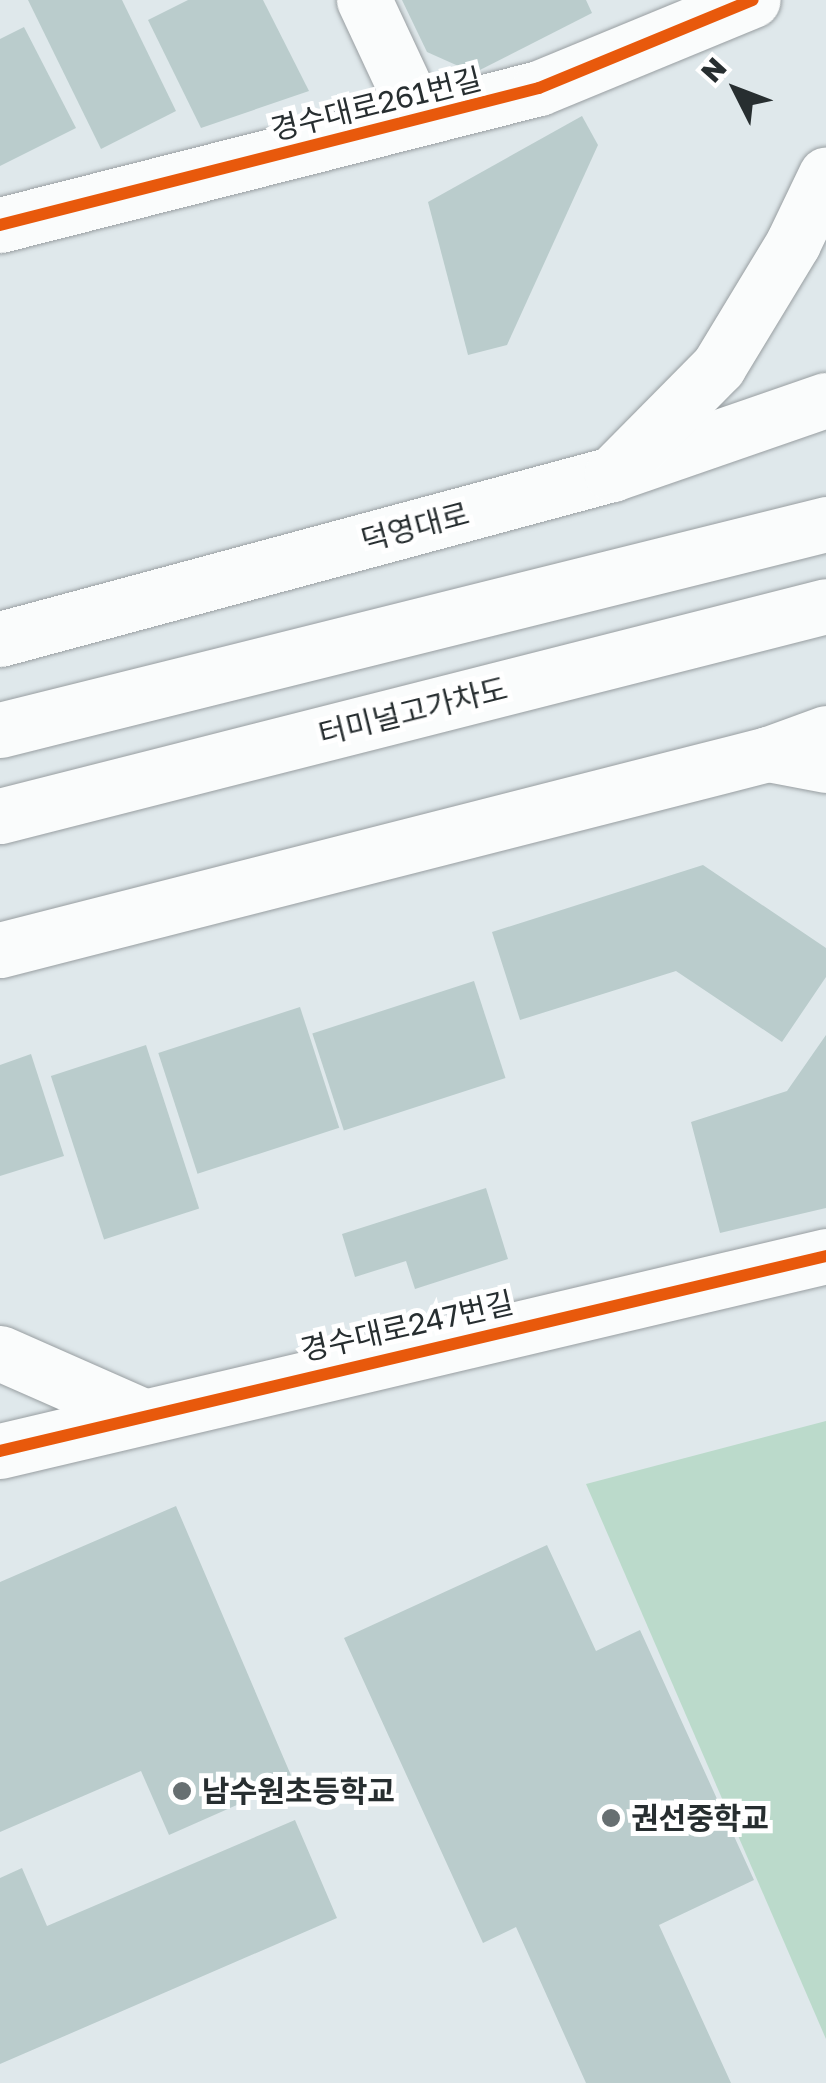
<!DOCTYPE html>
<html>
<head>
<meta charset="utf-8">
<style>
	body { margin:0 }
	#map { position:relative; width:826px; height:2083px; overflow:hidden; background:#dfe8eb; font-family:"Golos Text","Noto Sans KR",sans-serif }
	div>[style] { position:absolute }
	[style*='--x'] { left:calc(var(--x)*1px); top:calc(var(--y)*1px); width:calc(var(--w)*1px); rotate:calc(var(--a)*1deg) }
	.green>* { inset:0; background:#bbdacb }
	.building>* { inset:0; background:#bacccc; transform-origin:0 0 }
	.roads { filter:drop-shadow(0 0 2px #989ea1) drop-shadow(0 0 2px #989ea1) }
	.street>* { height:55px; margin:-27.5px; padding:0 27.5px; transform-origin:27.5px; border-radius:27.5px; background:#fafcfc }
	.secondary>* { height:55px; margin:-27.5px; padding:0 27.5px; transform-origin:27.5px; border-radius:27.5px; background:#fafcfc }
	.primary>* { height:55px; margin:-27.5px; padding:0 27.5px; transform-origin:27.5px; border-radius:27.5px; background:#fafcfc }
	.cycleway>* { height:12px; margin:-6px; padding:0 6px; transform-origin:6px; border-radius:6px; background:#e8590c }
	.dots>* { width:28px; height:28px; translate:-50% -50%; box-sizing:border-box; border:5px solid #fff; border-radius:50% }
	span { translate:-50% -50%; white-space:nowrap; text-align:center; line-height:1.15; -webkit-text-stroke:10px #fff; paint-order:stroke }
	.street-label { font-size:30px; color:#272e30 }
	.poi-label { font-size:30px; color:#272e30; font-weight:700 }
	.left { translate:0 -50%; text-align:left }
	.north { position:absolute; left:686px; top:40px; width:100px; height:100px; -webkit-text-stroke:8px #fff; paint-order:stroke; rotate:312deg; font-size:28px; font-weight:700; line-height:40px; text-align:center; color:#272e30 }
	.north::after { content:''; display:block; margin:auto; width:35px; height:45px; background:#272e30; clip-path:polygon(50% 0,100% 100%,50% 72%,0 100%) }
</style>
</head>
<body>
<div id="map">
	<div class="green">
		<i style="clip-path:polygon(826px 1421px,826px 2039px,586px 1484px)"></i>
	</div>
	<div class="building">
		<i style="clip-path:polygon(28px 0,122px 0,176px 111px,101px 149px)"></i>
		<i style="clip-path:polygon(188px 0,263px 0,309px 91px,201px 128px,148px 20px)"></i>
		<i style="clip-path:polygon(402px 0,586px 0,592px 13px,474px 73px,427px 52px)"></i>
		<i style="clip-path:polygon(24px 27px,76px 128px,0 166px,0 39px)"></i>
		<i style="clip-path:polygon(582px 116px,598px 145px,507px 345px,468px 355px,428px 202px)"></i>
		<i style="clip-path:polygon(703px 865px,826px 948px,826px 977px,782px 1042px,676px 971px,520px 1020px,492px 932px)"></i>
		<i style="left:474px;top:981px;width:102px;height:170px;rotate:72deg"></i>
		<i style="left:300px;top:1007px;width:127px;height:149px;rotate:72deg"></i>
		<i style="clip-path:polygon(826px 1035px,826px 1208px,720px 1233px,691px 1122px,787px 1091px)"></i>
		<i style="left:146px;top:1045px;width:172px;height:100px;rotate:72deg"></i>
		<i style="clip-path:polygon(31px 1054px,64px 1156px,0 1176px,0 1065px)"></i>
		<i style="clip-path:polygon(486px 1188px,508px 1259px,415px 1289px,406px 1261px,355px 1277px,342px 1234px)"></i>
		<i style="clip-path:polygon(176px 1506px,293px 1780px,169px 1835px,141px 1771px,0 1832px,0 1582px)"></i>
		<i style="clip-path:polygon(547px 1545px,596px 1651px,640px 1630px,754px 1880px,659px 1925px,731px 2083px,586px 2083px,516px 1927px,483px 1943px,344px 1638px)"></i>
		<i style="clip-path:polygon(295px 1820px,337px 1918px,0 2064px,0 1878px,22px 1868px,47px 1926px)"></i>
	</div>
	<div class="roads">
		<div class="street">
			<i style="--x:364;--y:0;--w:130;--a:65"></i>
			<i style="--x:0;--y:225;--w:556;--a:-14.26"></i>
			<i style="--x:539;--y:88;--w:231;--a:-22.4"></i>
			<i style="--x:0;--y:1353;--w:151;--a:23.8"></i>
			<i style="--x:0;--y:1451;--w:849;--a:-13.28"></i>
		</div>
		<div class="secondary">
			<i style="--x:0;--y:639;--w:634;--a:-15.09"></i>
			<i style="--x:612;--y:474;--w:226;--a:-19.1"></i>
			<i style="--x:0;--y:730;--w:851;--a:-14"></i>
			<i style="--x:0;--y:816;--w:852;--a:-14.26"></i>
			<i style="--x:0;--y:950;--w:793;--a:-14.32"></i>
			<i style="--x:768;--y:754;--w:62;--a:-19.9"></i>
		</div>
		<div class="primary">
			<i style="--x:612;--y:474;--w:151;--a:-45.3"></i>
			<i style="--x:718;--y:367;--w:145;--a:-58.8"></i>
			<i style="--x:793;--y:243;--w:76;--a:-64.4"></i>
			<i style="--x:768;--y:754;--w:59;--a:10.7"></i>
		</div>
	</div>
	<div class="cycleway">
		<i style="--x:0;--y:225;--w:556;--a:-14.26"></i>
		<i style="--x:539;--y:88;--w:231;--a:-22.4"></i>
		<i style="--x:0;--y:1451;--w:849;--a:-13.28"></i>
	</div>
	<div class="dots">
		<i style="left:182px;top:1791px;background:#676f71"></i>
		<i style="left:611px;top:1818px;background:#676f71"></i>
	</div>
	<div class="street-label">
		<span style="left:376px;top:104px;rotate:-14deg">경수대로261번길</span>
		<span style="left:415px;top:527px;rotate:-15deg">덕영대로</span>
		<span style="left:413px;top:711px;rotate:-14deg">터미널고가차도</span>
		<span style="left:407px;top:1326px;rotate:-13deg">경수대로247번길</span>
	</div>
	<div class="poi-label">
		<span class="left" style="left:202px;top:1791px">남수원초등학교</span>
		<span class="left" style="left:631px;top:1818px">권선중학교</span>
	</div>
	<div class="north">N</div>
</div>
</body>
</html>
